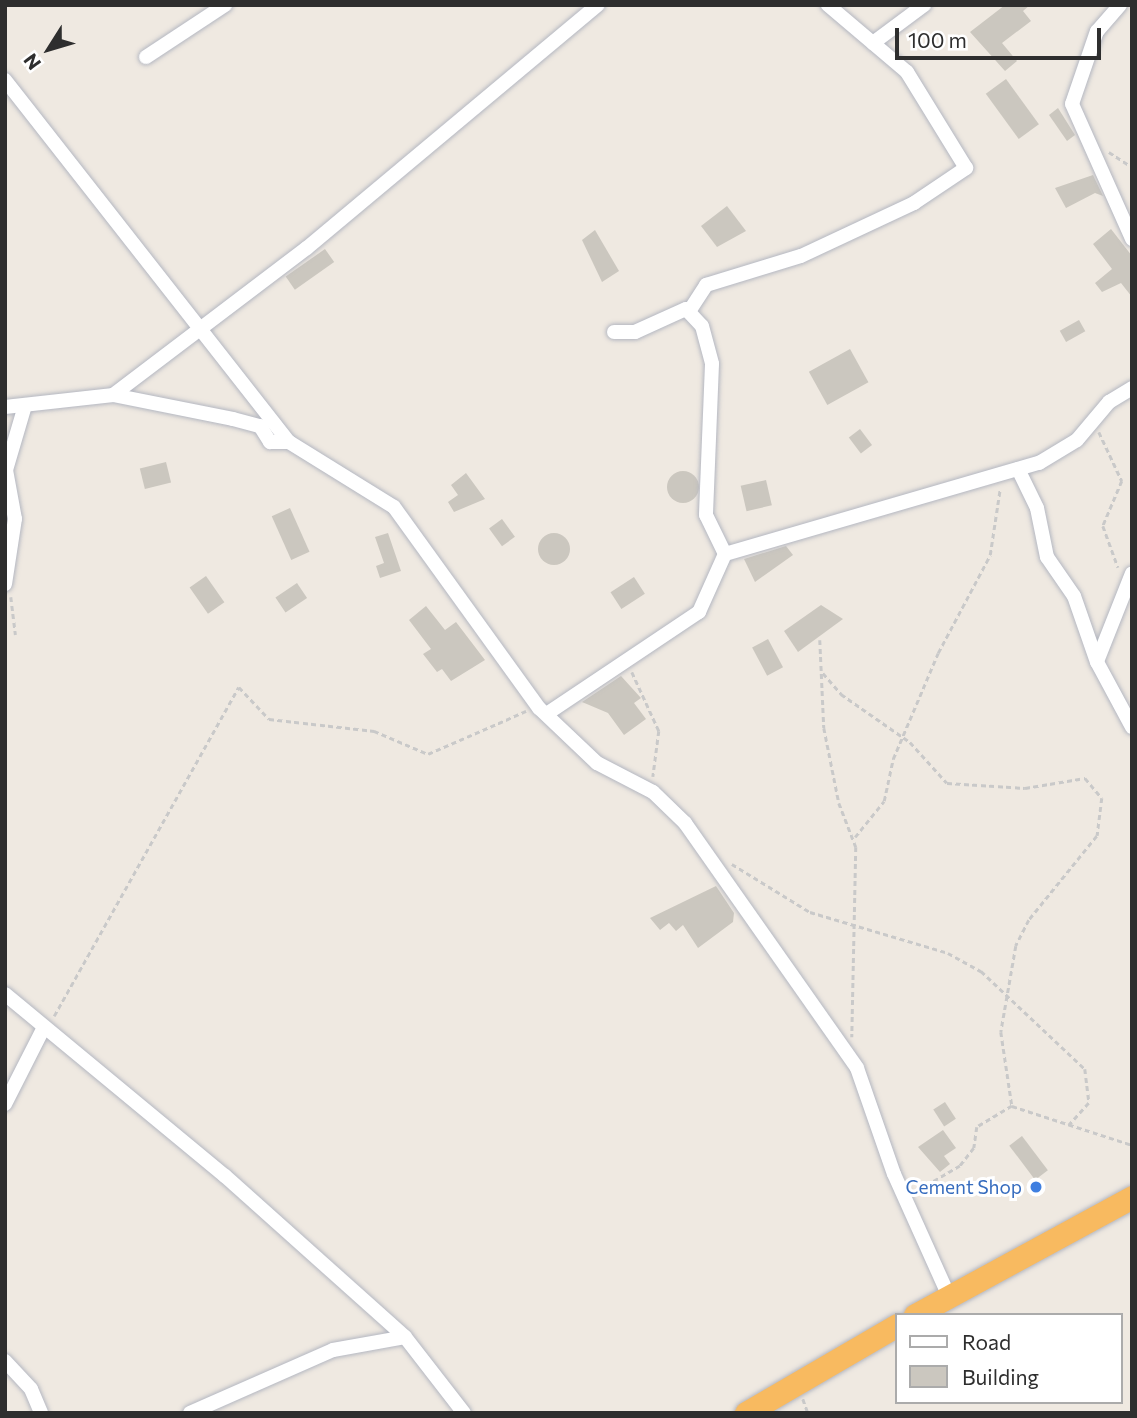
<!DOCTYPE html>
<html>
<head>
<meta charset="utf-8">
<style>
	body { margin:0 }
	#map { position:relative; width:1137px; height:1418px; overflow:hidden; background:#efe9e1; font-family:Commissioner,sans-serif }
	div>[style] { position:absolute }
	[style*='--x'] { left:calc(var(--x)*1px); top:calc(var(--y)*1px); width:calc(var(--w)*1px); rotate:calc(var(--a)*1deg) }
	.building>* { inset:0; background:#cbc7bf; transform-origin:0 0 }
	.round { border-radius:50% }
	.path>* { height:2.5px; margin-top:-1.25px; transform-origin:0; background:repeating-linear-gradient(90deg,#c9c9c9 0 5px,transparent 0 8.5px) }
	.roads { filter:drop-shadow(0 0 2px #b4b7c1) drop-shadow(0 0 2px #b4b7c1) }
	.minor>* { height:14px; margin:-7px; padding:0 7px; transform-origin:7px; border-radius:7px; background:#fff }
	.trunk>* { height:23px; margin:-11.5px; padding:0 11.5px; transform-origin:11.5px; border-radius:11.5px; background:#f8ba60 }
	.dots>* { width:19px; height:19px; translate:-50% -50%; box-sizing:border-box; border:4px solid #fff; border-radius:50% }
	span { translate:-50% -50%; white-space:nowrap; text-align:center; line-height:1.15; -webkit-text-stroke:6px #fff; paint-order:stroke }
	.shop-label { font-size:19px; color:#366cbe }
	.right { translate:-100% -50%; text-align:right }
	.frame { position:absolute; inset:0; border:7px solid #2e2e2e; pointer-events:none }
	.legend { position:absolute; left:895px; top:1313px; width:228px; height:91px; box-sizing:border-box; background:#fff; border:2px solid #ababab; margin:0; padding:9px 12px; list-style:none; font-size:21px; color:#2e2e2e }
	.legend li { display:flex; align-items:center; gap:14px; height:35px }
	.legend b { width:35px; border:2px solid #ababab }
	.north { position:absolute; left:14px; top:14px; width:70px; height:70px; -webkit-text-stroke:5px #fff; paint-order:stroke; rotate:233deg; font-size:19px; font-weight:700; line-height:28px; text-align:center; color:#2e2e2e }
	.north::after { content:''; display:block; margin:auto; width:24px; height:32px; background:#2e2e2e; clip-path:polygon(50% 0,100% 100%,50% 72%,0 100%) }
	.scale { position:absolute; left:895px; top:28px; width:206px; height:32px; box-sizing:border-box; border:4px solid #2e2e2e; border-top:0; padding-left:9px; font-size:21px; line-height:24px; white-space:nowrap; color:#2e2e2e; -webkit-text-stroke:5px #fff; paint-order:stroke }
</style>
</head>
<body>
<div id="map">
	<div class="building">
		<i style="clip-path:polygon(1005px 5px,1030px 5px,1023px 11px,1031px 21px,1002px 43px,1017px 61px,1005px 71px,970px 32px)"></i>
		<i style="left:1006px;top:79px;width:56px;height:25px;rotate:54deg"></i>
		<i style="clip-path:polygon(1058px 108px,1075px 135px,1067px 141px,1049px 115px)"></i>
		<i style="clip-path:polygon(1093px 175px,1103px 196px,1095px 193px,1066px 208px,1055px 188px)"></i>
		<i style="clip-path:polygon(727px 206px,746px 231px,717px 247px,701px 226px)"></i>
		<i style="clip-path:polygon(1111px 229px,1132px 256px,1132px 297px,1121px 283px,1102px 292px,1095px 283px,1112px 269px,1093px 244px)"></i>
		<i style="clip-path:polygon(595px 230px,619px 271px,602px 282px,582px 240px)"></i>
		<i style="left:325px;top:249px;width:16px;height:48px;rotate:55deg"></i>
		<i style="left:1079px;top:320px;width:13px;height:22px;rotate:61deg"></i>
		<i style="left:850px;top:349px;width:38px;height:47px;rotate:61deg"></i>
		<i style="left:860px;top:429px;width:20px;height:14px;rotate:53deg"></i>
		<i style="left:166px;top:462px;width:21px;height:27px;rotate:76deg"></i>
		<i class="round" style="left:667px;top:471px;width:32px;height:32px"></i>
		<i style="clip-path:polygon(466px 473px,485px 499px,454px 512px,448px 502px,458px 495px,451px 485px)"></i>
		<i style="left:766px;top:480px;width:26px;height:26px;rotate:77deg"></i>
		<i style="left:290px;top:508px;width:48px;height:20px;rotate:66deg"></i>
		<i style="left:502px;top:519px;width:22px;height:16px;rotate:54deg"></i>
		<i style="clip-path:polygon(388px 533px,401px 571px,380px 578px,376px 566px,384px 563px,375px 537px)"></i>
		<i class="round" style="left:538px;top:533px;width:32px;height:32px"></i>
		<i style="clip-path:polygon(786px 546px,793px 555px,755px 582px,744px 559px)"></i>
		<i style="left:206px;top:576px;width:32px;height:20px;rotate:55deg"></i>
		<i style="left:634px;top:577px;width:20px;height:28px;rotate:57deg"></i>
		<i style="left:297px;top:583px;width:18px;height:26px;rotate:56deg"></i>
		<i style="clip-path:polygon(821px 605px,843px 619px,798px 652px,784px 631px)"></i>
		<i style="clip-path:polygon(426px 606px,445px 630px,456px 622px,485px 660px,451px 681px,442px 669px,437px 672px,423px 654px,431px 649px,409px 620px)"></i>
		<i style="left:768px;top:639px;width:32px;height:18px;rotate:62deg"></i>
		<i style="clip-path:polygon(621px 676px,641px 698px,634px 703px,646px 719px,624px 735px,608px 713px,582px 702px)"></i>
		<i style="clip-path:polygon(716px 886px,734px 913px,733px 922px,698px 948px,683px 925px,676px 931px,669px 923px,660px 930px,650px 918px)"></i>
		<i style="left:945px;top:1102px;width:20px;height:14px;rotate:57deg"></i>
		<i style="clip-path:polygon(943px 1130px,956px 1148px,944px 1156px,950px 1164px,940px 1172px,918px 1147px)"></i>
		<i style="left:1022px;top:1136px;width:43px;height:16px;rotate:53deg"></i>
	</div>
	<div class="path">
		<i style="--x:1109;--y:152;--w:27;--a:33"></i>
		<i style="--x:1099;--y:432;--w:54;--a:64.9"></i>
		<i style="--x:1122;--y:481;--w:49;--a:112.9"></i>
		<i style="--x:1103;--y:526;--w:44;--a:69.9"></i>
		<i style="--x:11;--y:597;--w:38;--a:83"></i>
		<i style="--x:820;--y:640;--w:88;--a:87.4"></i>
		<i style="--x:824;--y:728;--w:76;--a:78.7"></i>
		<i style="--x:839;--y:803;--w:47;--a:68.9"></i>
		<i style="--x:856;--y:847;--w:190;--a:91.2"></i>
		<i style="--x:632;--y:672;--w:65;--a:65.4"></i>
		<i style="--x:659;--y:731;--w:46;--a:97.4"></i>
		<i style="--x:823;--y:673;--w:28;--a:49"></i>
		<i style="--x:841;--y:694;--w:84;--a:34.8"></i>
		<i style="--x:910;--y:742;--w:55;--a:47.9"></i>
		<i style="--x:947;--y:783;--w:78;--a:3.7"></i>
		<i style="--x:1025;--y:788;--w:61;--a:-9.5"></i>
		<i style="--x:1085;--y:778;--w:26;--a:50"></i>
		<i style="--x:1102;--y:798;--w:38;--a:97"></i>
		<i style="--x:1097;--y:836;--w:108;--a:129"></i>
		<i style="--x:1029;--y:920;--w:29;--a:117"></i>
		<i style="--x:1016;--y:946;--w:87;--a:99.9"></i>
		<i style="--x:1001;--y:1032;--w:75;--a:81.5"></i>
		<i style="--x:1012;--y:1106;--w:41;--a:149"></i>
		<i style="--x:977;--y:1127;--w:21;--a:98"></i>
		<i style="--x:974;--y:1148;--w:23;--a:128"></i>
		<i style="--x:960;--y:1166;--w:50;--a:149.8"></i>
		<i style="--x:855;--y:837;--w:46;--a:-51.1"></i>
		<i style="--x:884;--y:801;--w:43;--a:-77.9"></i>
		<i style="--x:893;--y:759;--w:115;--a:-67"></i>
		<i style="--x:938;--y:653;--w:111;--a:-62"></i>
		<i style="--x:990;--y:555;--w:67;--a:-81.4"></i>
		<i style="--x:732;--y:864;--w:92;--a:31.6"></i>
		<i style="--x:810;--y:912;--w:144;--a:16.5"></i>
		<i style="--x:948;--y:953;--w:38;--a:29"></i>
		<i style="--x:981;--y:971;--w:143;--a:43.3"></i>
		<i style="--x:1085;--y:1069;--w:34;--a:83"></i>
		<i style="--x:1089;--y:1103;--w:30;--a:132"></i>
		<i style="--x:54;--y:1016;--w:377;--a:-60.7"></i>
		<i style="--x:239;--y:687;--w:44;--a:46.8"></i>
		<i style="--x:269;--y:719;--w:106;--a:6.5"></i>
		<i style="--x:374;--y:731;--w:59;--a:23.1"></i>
		<i style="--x:428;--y:754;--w:107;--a:-23.7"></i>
		<i style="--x:1012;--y:1106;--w:126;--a:18"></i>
		<i style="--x:803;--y:1399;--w:15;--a:70"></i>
	</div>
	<div class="roads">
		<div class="minor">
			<i style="--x:1120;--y:5;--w:35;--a:131"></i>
			<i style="--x:1097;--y:31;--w:77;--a:108.9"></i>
			<i style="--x:1072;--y:104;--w:148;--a:66"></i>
			<i style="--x:873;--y:43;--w:64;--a:-36.7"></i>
			<i style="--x:146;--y:57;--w:95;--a:-33.4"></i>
			<i style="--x:5;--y:80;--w:460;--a:51.9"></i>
			<i style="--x:289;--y:442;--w:123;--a:31.8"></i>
			<i style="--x:394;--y:507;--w:248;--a:54.2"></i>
			<i style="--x:539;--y:708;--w:80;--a:43.5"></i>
			<i style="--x:597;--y:763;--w:63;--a:27.4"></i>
			<i style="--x:653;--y:792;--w:45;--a:44.1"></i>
			<i style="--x:685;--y:823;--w:299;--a:54.9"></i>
			<i style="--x:857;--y:1068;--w:112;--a:70.8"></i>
			<i style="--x:894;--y:1174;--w:132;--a:65.8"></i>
			<i style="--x:690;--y:310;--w:30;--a:-57"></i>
			<i style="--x:706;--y:285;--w:99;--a:-17"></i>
			<i style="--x:801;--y:256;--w:125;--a:-25.1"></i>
			<i style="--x:914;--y:203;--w:63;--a:-33.9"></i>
			<i style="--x:966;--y:168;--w:113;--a:-121.6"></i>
			<i style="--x:907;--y:72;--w:104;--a:-139.7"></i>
			<i style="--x:614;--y:332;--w:21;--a:0"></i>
			<i style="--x:635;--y:332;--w:56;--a:-24.3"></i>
			<i style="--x:686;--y:309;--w:23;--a:47"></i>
			<i style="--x:702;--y:326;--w:39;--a:75"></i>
			<i style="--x:712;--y:364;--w:151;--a:92.3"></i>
			<i style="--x:706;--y:515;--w:43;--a:64"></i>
			<i style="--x:113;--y:395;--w:243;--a:-37.2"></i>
			<i style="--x:307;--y:248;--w:379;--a:-39.9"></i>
			<i style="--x:5;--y:407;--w:109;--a:-6.3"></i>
			<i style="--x:113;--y:395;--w:122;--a:11.3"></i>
			<i style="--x:233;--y:419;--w:28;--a:15"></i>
			<i style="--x:260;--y:426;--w:19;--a:58"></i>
			<i style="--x:270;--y:442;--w:19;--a:0"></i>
			<i style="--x:1018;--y:469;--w:43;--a:64"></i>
			<i style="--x:1037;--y:508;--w:50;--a:78.5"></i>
			<i style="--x:1047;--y:557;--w:47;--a:55.3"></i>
			<i style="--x:1074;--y:596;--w:70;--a:70.8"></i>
			<i style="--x:1097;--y:662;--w:74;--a:61.7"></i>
			<i style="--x:5;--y:584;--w:66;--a:-81.3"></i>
			<i style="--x:15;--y:519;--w:50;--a:-100.4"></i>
			<i style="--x:6;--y:470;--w:64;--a:-73.6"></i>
			<i style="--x:1098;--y:659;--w:92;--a:-68.4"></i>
			<i style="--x:548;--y:713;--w:182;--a:-33.8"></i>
			<i style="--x:699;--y:612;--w:64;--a:-65.9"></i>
			<i style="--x:725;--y:554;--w:327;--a:-16.2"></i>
			<i style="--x:1039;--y:463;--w:44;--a:-31.2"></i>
			<i style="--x:1077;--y:440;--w:50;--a:-49.9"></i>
			<i style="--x:1109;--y:402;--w:27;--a:-31"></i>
			<i style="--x:5;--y:994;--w:286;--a:39.6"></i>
			<i style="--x:225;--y:1176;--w:241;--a:41.8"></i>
			<i style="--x:405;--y:1337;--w:96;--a:52.2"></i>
			<i style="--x:5;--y:1104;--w:84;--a:-63.1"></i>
			<i style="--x:5;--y:1361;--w:38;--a:47"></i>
			<i style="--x:31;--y:1389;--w:26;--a:67"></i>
			<i style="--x:190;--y:1413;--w:156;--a:-23.8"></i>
			<i style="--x:333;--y:1350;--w:73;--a:-10.2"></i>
		</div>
		<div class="trunk">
			<i style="--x:915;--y:1315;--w:247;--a:-28.5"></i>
			<i style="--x:746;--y:1413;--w:175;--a:-30.2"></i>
		</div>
	</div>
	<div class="dots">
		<i style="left:1036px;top:1187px;background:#3f7fe0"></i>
	</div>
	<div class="shop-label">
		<span class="right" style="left:1022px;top:1187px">Cement Shop</span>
	</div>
	<div class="frame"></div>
	<ul class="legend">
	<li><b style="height:9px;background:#fff"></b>Road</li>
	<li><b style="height:19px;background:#cbc7bf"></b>Building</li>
	</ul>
	<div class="north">N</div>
	<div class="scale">100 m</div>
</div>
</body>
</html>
